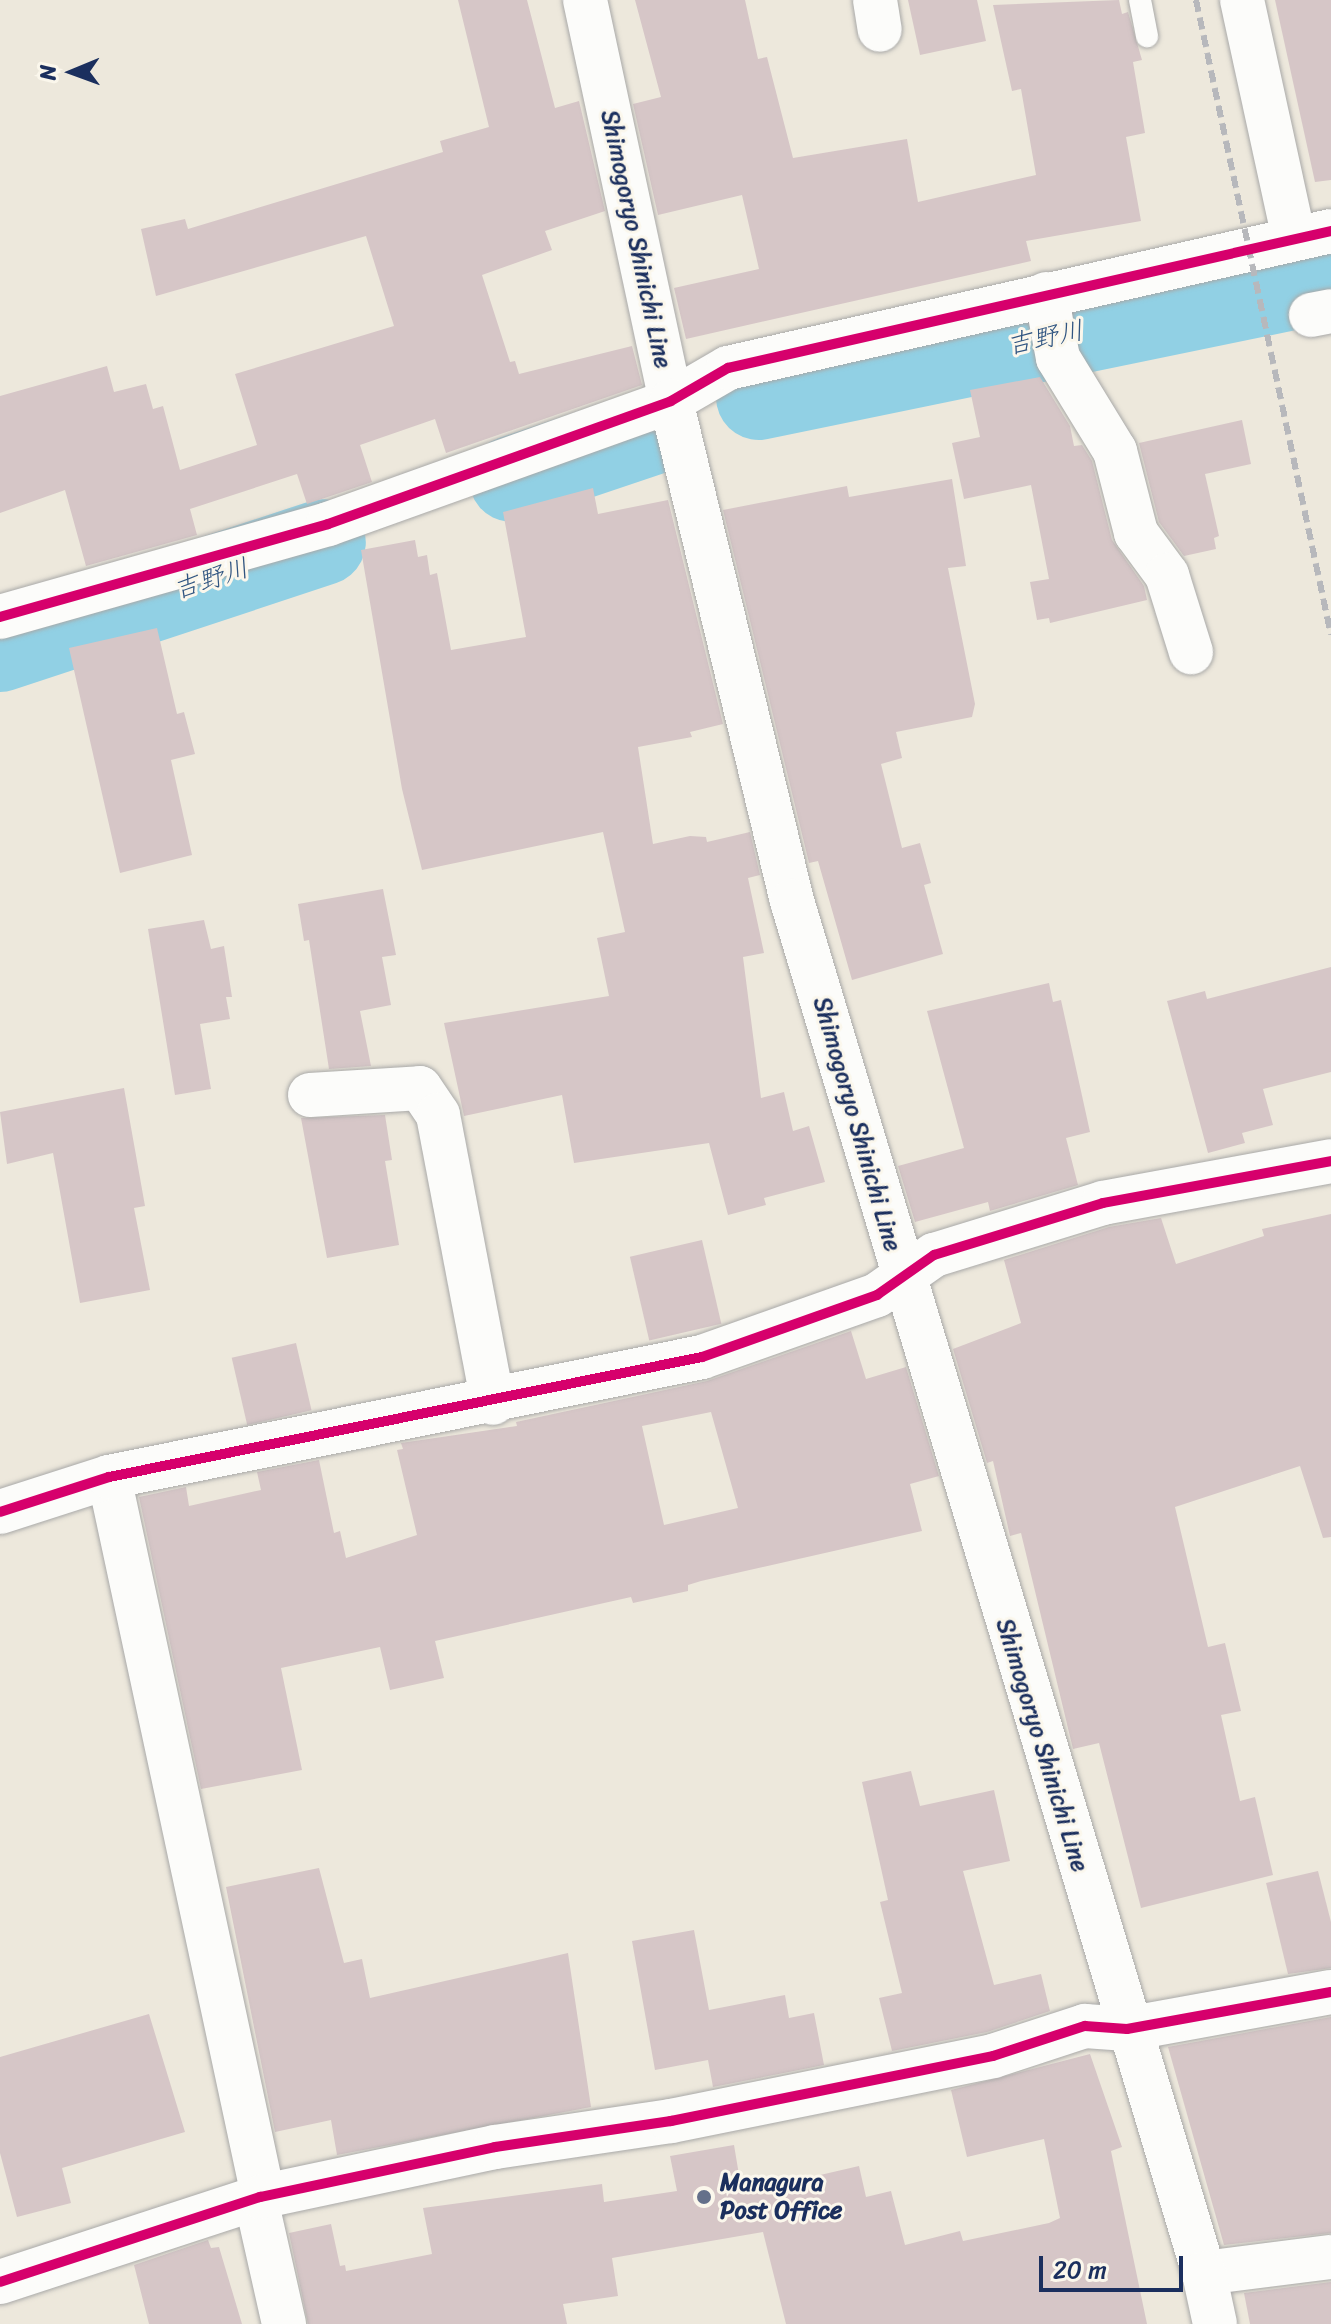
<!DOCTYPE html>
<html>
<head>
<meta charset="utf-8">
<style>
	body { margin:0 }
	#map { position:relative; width:1331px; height:2324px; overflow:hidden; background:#ede8dc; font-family:Sriracha,"Klee One",sans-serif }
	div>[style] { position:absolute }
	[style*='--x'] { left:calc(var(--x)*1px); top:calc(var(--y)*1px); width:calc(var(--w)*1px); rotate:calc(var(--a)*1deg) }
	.river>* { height:86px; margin:-43px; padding:0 43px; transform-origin:43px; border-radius:43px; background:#91d0e4 }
	.building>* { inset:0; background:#d6c6c7; transform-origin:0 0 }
	.roads { filter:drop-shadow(0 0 2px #a9a9a8) drop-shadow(0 0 2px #a9a9a8) }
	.lane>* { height:22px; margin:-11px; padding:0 11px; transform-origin:11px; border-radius:11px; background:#fcfcfa }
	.street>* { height:44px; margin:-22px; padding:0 22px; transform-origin:22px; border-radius:22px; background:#fcfcfa }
	.secondary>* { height:44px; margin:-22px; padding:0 22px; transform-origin:22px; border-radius:22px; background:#fcfcfa }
	.rail>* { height:6px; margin-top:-3px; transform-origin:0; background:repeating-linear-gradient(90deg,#b7b8bc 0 12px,transparent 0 18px) }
	.cycleway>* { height:10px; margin:-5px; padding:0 5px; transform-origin:5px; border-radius:5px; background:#d6006c }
	.dots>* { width:22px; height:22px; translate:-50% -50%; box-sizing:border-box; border:4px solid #fbf7ec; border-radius:50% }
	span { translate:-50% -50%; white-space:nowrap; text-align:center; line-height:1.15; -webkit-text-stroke:6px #fbf7ec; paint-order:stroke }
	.street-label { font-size:24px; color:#1b2f5e }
	.poi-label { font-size:24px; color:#1b2f5e; font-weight:700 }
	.left { translate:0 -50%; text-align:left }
	.water-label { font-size:26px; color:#2f5480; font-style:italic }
	.north { position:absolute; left:32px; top:32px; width:80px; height:80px; -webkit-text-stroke:6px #fbf7ec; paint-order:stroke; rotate:269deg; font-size:22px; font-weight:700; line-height:32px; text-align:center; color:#1b2f5e }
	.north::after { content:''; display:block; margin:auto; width:28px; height:36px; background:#1b2f5e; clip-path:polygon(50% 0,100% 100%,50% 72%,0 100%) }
	.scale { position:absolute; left:1039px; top:2256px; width:144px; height:36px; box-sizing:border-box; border:4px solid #1b2f5e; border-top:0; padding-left:10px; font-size:24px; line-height:28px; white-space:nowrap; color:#1b2f5e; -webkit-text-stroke:6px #fbf7ec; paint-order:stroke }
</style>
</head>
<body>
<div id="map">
	<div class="river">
		<i style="--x:759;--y:397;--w:584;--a:-11.66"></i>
		<i style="--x:512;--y:479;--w:145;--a:-18.6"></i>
		<i style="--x:0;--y:649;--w:340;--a:-18.3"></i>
	</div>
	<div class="building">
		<i style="clip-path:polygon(458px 0,527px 0,555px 108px,579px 101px,605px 211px,545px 231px,552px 250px,482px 275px,510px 362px,515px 361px,519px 374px,632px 346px,642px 385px,446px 453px,435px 419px,360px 445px,372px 482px,307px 504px,297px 474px,190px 509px,197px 535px,86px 566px,65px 490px,0 513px,0 396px,107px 366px,114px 392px,146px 384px,153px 409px,163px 406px,180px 470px,257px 445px,235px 374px,394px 326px,366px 236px,156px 296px,141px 229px,185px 219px,188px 229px,443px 152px,440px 141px,489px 127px)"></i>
		<i style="clip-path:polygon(635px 0,745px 0,758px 59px,767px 57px,793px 158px,907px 139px,918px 202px,1036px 175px,1021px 89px,1012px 91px,993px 5px,1119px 0,1122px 14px,1128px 12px,1142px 60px,1133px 62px,1145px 133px,1126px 137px,1141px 221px,1026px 241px,1031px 261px,686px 339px,674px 288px,759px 269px,742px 195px,658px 215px,633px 104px,661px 97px)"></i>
		<i style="clip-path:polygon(908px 0,977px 0,986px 41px,920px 55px)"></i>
		<i style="clip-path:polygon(1275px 0,1331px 0,1331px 180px,1315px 182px)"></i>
		<i style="clip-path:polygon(1040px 377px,1070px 426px,1074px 446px,1082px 445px,1092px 461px,1112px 540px,1144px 586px,1147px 600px,1050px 623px,1049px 618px,1037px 620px,1030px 582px,1049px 579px,1031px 485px,964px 499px,952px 443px,980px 437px,970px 390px)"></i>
		<i style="clip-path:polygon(1242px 420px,1251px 464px,1205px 474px,1219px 536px,1214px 538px,1216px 549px,1184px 556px,1159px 522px,1139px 443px)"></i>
		<i style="clip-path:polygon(952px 479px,966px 566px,948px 568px,975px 704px,972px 717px,896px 732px,902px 758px,881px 764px,902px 848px,920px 843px,931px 883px,924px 885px,943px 954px,852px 980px,818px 861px,809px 863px,723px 510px,847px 486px,849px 497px)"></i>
		<i style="clip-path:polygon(593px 488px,598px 514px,668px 500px,723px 724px,690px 732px,692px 737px,638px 747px,653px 844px,690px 836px,706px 837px,707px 842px,750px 832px,760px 875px,748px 878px,764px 953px,743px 957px,761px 1098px,784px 1092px,793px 1131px,809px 1126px,825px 1182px,764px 1198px,766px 1205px,728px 1215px,709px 1143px,574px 1163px,562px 1095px,464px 1116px,444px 1023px,609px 996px,597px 938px,625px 932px,603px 832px,422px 870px,402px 789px,361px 550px,415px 540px,418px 557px,427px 555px,430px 575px,437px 573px,451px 650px,526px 637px,503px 512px)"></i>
		<i style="clip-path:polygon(157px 628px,177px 714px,184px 712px,195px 754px,171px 760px,192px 855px,120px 873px,69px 648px)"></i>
		<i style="clip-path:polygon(383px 889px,396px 955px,382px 957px,391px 1005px,360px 1011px,371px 1066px,329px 1069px,309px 940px,304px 941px,298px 904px)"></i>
		<i style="clip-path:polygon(204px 920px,211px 949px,224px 946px,232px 997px,226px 997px,230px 1019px,200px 1024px,211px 1089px,175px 1095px,148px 929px)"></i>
		<i style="clip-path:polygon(1331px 967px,1331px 1072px,1263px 1089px,1273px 1125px,1242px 1133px,1245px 1143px,1208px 1153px,1167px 1001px,1205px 991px,1207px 999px)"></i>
		<i style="clip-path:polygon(1049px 983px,1053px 1002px,1061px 1000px,1090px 1132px,1066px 1138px,1078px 1185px,990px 1211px,988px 1202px,915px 1222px,898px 1166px,964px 1148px,927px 1011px)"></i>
		<i style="clip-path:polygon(124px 1088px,145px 1206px,134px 1208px,150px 1290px,80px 1303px,53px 1153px,7px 1164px,0 1112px)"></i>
		<i style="clip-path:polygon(385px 1115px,392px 1160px,385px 1161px,399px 1245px,327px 1258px,301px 1118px)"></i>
		<i style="clip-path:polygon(1331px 1214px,1331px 1537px,1323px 1538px,1300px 1466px,1175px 1507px,1208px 1647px,1225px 1643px,1241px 1711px,1221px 1715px,1240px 1801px,1255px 1797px,1273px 1875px,1141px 1908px,1099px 1743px,1073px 1749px,1021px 1533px,1010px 1536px,993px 1461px,987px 1463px,953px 1349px,1021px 1323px,1004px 1260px,1109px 1227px,1161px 1218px,1176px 1264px,1264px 1236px,1262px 1229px)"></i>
		<i style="left:702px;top:1240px;width:86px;height:74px;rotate:77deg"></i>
		<i style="clip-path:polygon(evenodd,851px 1331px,866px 1379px,906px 1367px,939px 1476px,910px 1484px,922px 1531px,701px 1581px,688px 1585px,688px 1591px,633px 1603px,631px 1597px,435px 1641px,444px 1678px,390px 1690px,380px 1647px,281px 1668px,302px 1770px,201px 1789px,139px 1497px,186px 1487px,189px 1506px,261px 1490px,257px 1472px,319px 1460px,334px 1533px,340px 1531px,346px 1558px,417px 1535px,397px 1450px,403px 1449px,401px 1443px,517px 1426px,516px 1422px,707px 1381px,851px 1331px,711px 1412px,738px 1508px,664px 1525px,642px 1426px,711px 1412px)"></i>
		<i style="left:296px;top:1343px;width:69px;height:66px;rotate:77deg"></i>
		<i style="clip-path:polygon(911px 1771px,920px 1806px,994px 1790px,1010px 1861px,963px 1871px,994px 1985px,1041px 1974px,1050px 2011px,987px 2032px,892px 2051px,879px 1998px,902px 1993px,880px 1902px,888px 1900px,862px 1782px)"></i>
		<i style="clip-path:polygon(319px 1868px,344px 1963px,362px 1959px,370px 1998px,568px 1953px,591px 2107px,337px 2155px,331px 2120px,275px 2132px,226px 1887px)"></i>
		<i style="clip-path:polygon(1318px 1871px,1331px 1922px,1331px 1968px,1288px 1974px,1266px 1883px)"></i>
		<i style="clip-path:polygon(694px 1930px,709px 2010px,785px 1995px,789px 2018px,814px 2013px,824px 2065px,713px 2087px,708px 2060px,655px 2070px,632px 1941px)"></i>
		<i style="clip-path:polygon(149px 2014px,185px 2132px,62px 2168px,71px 2203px,17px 2217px,0 2153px,0 2057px)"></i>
		<i style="clip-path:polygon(1331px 2017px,1331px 2233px,1224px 2245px,1168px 2047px)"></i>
		<i style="clip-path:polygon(1090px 2054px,1122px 2147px,1111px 2151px,1147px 2324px,786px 2324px,763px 2232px,612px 2258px,618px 2296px,563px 2304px,567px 2324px,308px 2324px,289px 2233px,331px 2224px,340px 2266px,345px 2265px,346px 2271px,432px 2254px,423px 2208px,602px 2184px,604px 2202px,677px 2191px,670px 2156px,734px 2145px,742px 2193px,859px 2166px,866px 2197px,891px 2191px,905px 2245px,960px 2231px,963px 2241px,1049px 2223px,1060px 2218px,1044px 2139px,967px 2157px,951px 2090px)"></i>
		<i style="clip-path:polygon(208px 2240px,211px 2248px,219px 2247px,242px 2324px,149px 2324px,134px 2265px)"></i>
		<i style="clip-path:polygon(1331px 2282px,1331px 2324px,1250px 2324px,1244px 2293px)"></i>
	</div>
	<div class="roads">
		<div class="lane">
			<i style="--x:1140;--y:0;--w:37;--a:79"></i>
		</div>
		<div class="street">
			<i style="--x:875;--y:0;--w:30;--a:81"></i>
			<i style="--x:1242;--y:0;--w:244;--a:77.7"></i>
			<i style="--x:1046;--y:294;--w:65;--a:79.4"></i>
			<i style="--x:1058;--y:358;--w:109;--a:58.5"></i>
			<i style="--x:1115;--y:451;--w:85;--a:75.6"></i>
			<i style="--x:1136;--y:533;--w:52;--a:53.6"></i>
			<i style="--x:1167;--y:575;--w:81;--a:72.7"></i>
			<i style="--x:1311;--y:315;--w:20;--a:-11"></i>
			<i style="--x:0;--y:617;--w:341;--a:-15.8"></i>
			<i style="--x:328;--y:524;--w:364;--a:-19.7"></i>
			<i style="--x:671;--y:401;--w:66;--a:-30.1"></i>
			<i style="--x:728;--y:368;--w:618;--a:-12.8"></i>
			<i style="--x:310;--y:1095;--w:110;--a:-3.6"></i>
			<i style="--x:420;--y:1088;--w:32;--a:56"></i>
			<i style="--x:438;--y:1115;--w:293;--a:79.2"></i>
			<i style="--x:109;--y:1477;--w:725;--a:77.9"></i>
			<i style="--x:261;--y:2186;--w:27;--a:94"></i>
			<i style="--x:259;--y:2213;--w:114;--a:77.3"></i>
			<i style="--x:0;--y:1512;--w:114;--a:-17.8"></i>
			<i style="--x:109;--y:1477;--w:605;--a:-11.44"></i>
			<i style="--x:702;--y:1357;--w:186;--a:-19.5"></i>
			<i style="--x:877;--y:1295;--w:70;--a:-35.1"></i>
			<i style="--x:934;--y:1255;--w:177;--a:-17.1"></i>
			<i style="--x:1103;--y:1203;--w:232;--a:-10.4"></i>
			<i style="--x:1204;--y:2273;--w:128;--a:-7.2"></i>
			<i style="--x:0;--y:2282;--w:274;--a:-18.1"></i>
			<i style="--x:260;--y:2197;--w:240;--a:-12"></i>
			<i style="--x:495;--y:2147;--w:178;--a:-8.4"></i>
			<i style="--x:671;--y:2121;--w:328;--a:-11.4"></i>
			<i style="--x:993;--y:2056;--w:97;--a:-18.1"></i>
			<i style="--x:1085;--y:2026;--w:42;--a:4.1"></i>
			<i style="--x:1127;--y:2029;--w:207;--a:-10.3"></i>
		</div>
		<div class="secondary">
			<i style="--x:585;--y:0;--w:410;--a:77.9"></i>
			<i style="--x:671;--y:401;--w:514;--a:76.4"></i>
			<i style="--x:792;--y:901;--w:1433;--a:73.29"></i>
			<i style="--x:1204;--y:2273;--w:52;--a:77.8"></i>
		</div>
	</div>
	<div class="rail">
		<i style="--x:1196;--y:0;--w:649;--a:78"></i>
	</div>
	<div class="cycleway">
		<i style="--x:0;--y:617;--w:341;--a:-15.8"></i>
		<i style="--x:328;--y:524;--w:364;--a:-19.7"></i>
		<i style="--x:671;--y:401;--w:66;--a:-30.1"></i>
		<i style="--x:728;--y:368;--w:618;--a:-12.8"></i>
		<i style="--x:0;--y:1512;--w:114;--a:-17.8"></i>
		<i style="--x:109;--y:1477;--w:605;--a:-11.44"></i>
		<i style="--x:702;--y:1357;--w:186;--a:-19.5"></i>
		<i style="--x:877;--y:1295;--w:70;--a:-35.1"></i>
		<i style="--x:934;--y:1255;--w:177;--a:-17.1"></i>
		<i style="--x:1103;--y:1203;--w:232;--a:-10.4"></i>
		<i style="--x:0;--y:2282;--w:274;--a:-18.1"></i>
		<i style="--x:260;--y:2197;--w:240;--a:-12"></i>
		<i style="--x:495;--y:2147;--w:178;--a:-8.4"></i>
		<i style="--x:671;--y:2121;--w:328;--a:-11.4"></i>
		<i style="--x:993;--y:2056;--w:97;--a:-18.1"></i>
		<i style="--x:1085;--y:2026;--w:42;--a:4.1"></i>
		<i style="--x:1127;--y:2029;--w:207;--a:-10.3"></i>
	</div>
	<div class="dots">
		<i style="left:704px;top:2197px;background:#64708a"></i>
	</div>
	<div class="street-label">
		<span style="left:636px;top:239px;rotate:78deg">Shimogoryo Shinichi Line</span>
		<span style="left:857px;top:1124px;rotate:74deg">Shimogoryo Shinichi Line</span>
		<span style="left:1042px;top:1745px;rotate:73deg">Shimogoryo Shinichi Line</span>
	</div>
	<div class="poi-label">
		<span class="left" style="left:720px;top:2197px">Managura<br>Post Office</span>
	</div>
	<div class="water-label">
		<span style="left:1045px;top:338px;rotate:-12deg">吉野川</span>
		<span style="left:211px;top:579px;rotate:-18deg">吉野川</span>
	</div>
	<div class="north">N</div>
	<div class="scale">20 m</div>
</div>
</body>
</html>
